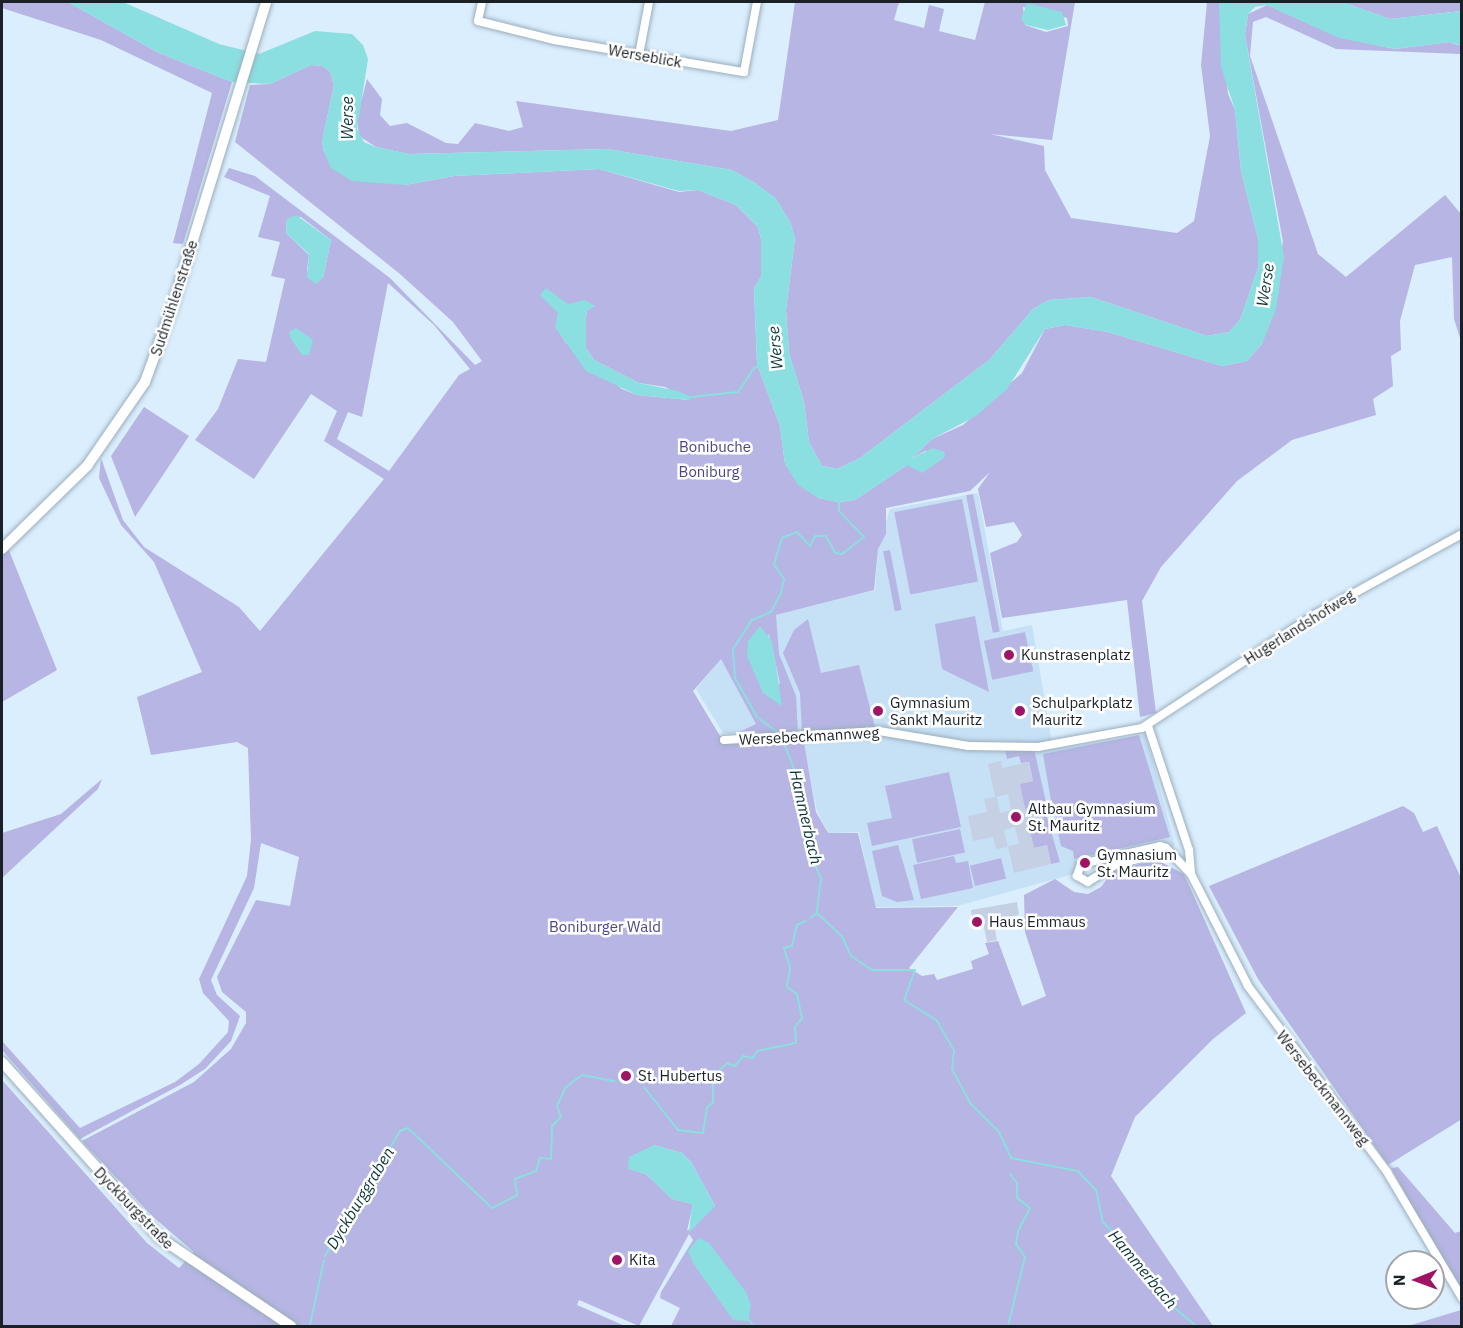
<!DOCTYPE html>
<html>
<head>
<meta charset="utf-8">
<style>
	body { margin:0 }
	#map { position:relative; width:1463px; height:1328px; overflow:hidden; background:#daeefe; font-family:"IBM Plex Sans",sans-serif }
	div>[style] { position:absolute }
	[style*='--x'] { left:calc(var(--x)*1px); top:calc(var(--y)*1px); width:calc(var(--w)*1px); rotate:calc(var(--a)*1deg) }
	.built>* { inset:0; background:#c6e0f5 }
	.green>* { inset:0; background:#b6b5e3; transform-origin:0 0 }
	.water>* { inset:0; background:#8bdfe1 }
	.stream>* { height:2px; margin:-1px; padding:0 1px; transform-origin:1px; border-radius:1px; background:#8bdfe1 }
	.building>* { inset:0; background:#c6d0e4 }
	.roads { filter:drop-shadow(0 0 2px #9baebd) drop-shadow(0 0 2px #9baebd) }
	.street>* { height:8px; margin:-4px; padding:0 4px; transform-origin:4px; border-radius:4px; background:#fff }
	.secondary>* { height:10px; margin:-5px; padding:0 5px; transform-origin:5px; border-radius:5px; background:#fff }
	.dots>* { width:16px; height:16px; translate:-50% -50%; box-sizing:border-box; border:3px solid #fff; border-radius:50% }
	span { translate:-50% -50%; white-space:nowrap; text-align:center; line-height:1.15; -webkit-text-stroke:5px #fff; paint-order:stroke }
	.street-label { font-size:15px; color:#192026 }
	.park-label { font-size:15px; color:#4d468b }
	.poi-label { font-size:15px; color:#192026 }
	.left { translate:0 -50%; text-align:left }
	.water-label { font-size:16px; color:#0d3637; font-style:italic }
	.frame { position:absolute; inset:0; border:3px solid #192026; pointer-events:none }
	.north { position:absolute; left:1385px; top:1250px; width:60px; height:60px; box-sizing:border-box; background:#fff; border:2px solid #a3a6a8; border-radius:50%; rotate:269deg; font-size:16px; font-weight:700; line-height:24px; text-align:center; color:#192026 }
	.north::after { content:''; display:block; margin:auto; width:21px; height:27px; background:#9d1564; clip-path:polygon(50% 0,100% 100%,50% 72%,0 100%) }
</style>
</head>
<body>
<div id="map">
	<div class="built">
		<i style="clip-path:polygon(978px 493px,1003px 631px,1032px 625px,1053px 749px,1146px 735px,1175px 846px,957px 906px,875px 907px,859px 832px,828px 833px,817px 811px,802px 738px,723px 733px,696px 689px,721px 658px,776px 615px,875px 590px,878px 550px,890px 509px)"></i>
	</div>
	<div class="green">
		<i style="clip-path:polygon(2px 2px,68px 2px,159px 53px,232px 82px,183px 244px,173px 243px,212px 93px,101px 40px,2px 8px)"></i>
		<i style="clip-path:polygon(evenodd,795px 2px,899px 2px,894px 20px,924px 28px,929px 5px,944px 9px,939px 31px,975px 40px,985px 2px,1075px 2px,1052px 140px,990px 134px,1044px 146px,1045px 170px,1071px 218px,1177px 233px,1194px 221px,1210px 136px,1201px 65px,1207px 2px,1219px 2px,1228px 94px,1235px 110px,1241px 171px,1258px 239px,1258px 268px,1240px 320px,1229px 332px,1207px 336px,1091px 297px,1049px 300px,1033px 309px,989px 360px,860px 458px,837px 469px,822px 466px,809px 442px,804px 402px,789px 353px,786px 310px,795px 238px,790px 222px,776px 199px,755px 183px,732px 170px,607px 149px,409px 154px,376px 147px,359px 136px,357px 118px,367px 79px,382px 99px,380px 115px,390px 126px,407px 123px,446px 143px,458px 144px,475px 123px,509px 131px,523px 127px,516px 101px,731px 131px,778px 120px,795px 2px,1023px 7px,1067px 18px,1068px 26px,1046px 32px,1025px 25px,1023px 7px)"></i>
		<i style="clip-path:polygon(1342px 2px,1461px 2px,1461px 11px,1390px 19px)"></i>
		<i style="clip-path:polygon(evenodd,1267px 5px,1338px 37px,1395px 49px,1449px 42px,1461px 46px,1461px 54px,1336px 49px,1266px 17px,1253px 22px,1250px 56px,1318px 254px,1346px 277px,1445px 195px,1461px 214px,1461px 341px,1454px 319px,1452px 257px,1415px 265px,1400px 321px,1401px 350px,1391px 356px,1393px 386px,1373px 399px,1376px 415px,1292px 440px,1237px 481px,1161px 567px,1142px 601px,1156px 713px,1140px 717px,1127px 600px,1002px 618px,990px 553px,1017px 542px,1022px 535px,1014px 522px,986px 527px,978px 489px,990px 472px,970px 491px,886px 508px,886px 534px,878px 549px,874px 590px,776px 615px,779px 654px,796px 696px,798px 734px,739px 732px,756px 724px,721px 659px,693px 691px,720px 736px,800px 739px,804px 743px,816px 812px,828px 833px,858px 833px,876px 908px,958px 907px,909px 968px,922px 976px,934px 974px,937px 980px,973px 969px,971px 961px,989px 954px,985px 943px,998px 941px,1022px 1006px,1046px 996px,1025px 932px,1024px 895px,1055px 879px,1074px 892px,1088px 894px,1101px 887px,1113px 871px,1157px 860px,1184px 874px,1246px 1013px,1213px 1039px,1135px 1117px,1111px 1176px,1213px 1326px,671px 1326px,680px 1308px,660px 1298px,661px 1292px,693px 1240px,689px 1234px,639px 1326px,579px 1300px,577px 1305px,625px 1326px,2px 1326px,2px 1080px,147px 1243px,179px 1268px,194px 1252px,152px 1216px,82px 1141px,194px 1082px,231px 1049px,246px 1023px,246px 1012px,222px 992px,217px 977px,256px 900px,290px 906px,299px 857px,261px 843px,254px 888px,211px 980px,217px 995px,240px 1016px,231px 1041px,205px 1069px,180px 1085px,80px 1139px,2px 1050px,2px 1041px,80px 1128px,175px 1082px,199px 1064px,228px 1032px,229px 1021px,203px 993px,199px 979px,247px 876px,251px 840px,248px 748px,237px 742px,151px 755px,137px 697px,202px 672px,154px 562px,121px 525px,99px 478px,101px 458px,123px 520px,144px 547px,239px 607px,260px 631px,384px 479px,324px 441px,337px 411px,311px 394px,254px 479px,195px 440px,218px 409px,238px 359px,266px 362px,285px 279px,271px 276px,280px 242px,258px 237px,270px 196px,224px 177px,229px 168px,255px 176px,390px 278px,475px 365px,482px 361px,453px 322px,400px 274px,235px 142px,250px 85px,270px 84px,311px 65px,323px 66px,330px 72px,334px 85px,322px 142px,324px 152px,405px 185px,454px 176px,599px 169px,679px 192px,698px 190px,736px 205px,758px 227px,761px 239px,761px 277px,754px 288px,757px 364px,780px 426px,785px 464px,818px 498px,839px 502px,855px 500px,907px 465px,942px 452px,925px 451px,912px 458px,932px 439px,963px 425px,1022px 373px,1045px 329px,1065px 325px,1108px 332px,1222px 366px,1247px 361px,1262px 344px,1283px 242px,1245px 35px,1248px 14px,1267px 5px,301px 217px,331px 240px,323px 278px,307px 271px,309px 255px,286px 233px,287px 219px,301px 217px,1267px 5px,388px 283px,434px 325px,470px 369px,459px 375px,389px 471px,337px 439px,348px 412px,362px 417px,388px 283px,1267px 5px,595px 306px,587px 310px,586px 318px,586px 348px,594px 360px,639px 383px,665px 387px,689px 400px,637px 395px,622px 389px,566px 343px,556px 327px,559px 313px,595px 306px,1267px 5px,769px 633px,780px 683px,768px 696px,758px 676px,769px 633px,1267px 5px,654px 1145px,682px 1153px,691px 1162px,715px 1206px,687px 1231px,693px 1204px,672px 1199px,646px 1174px,629px 1169px,654px 1145px)"></i>
		<i style="clip-path:polygon(144px 407px,189px 436px,135px 517px,111px 456px)"></i>
		<i style="left:973px;top:494px;width:140px;height:7px;rotate:79deg"></i>
		<i style="left:962px;top:499px;width:84px;height:69px;rotate:79deg"></i>
		<i style="clip-path:polygon(8px 548px,57px 670px,2px 702px,2px 556px)"></i>
		<i style="left:890px;top:550px;width:61px;height:7px;rotate:79deg"></i>
		<i style="clip-path:polygon(975px 616px,989px 692px,942px 669px,935px 624px)"></i>
		<i style="clip-path:polygon(808px 619px,821px 673px,859px 665px,876px 731px,802px 733px,800px 693px,783px 653px,794px 630px)"></i>
		<i style="left:1025px;top:632px;width:40px;height:42px;rotate:78deg"></i>
		<i style="clip-path:polygon(1139px 735px,1170px 837px,1074px 859px,1073px 851px,1061px 846px,1055px 820px,1062px 810px,1051px 801px,1043px 754px)"></i>
		<i style="clip-path:polygon(1034px 749px,1046px 802px,1045px 809px,1025px 809px,1019px 784px,1033px 781px,1029px 762px,1021px 763px,1019px 756px,1007px 759px,1005px 750px)"></i>
		<i style="clip-path:polygon(949px 772px,961px 827px,872px 846px,867px 823px,892px 818px,885px 786px)"></i>
		<i style="clip-path:polygon(102px 779px,98px 789px,2px 878px,2px 833px,61px 814px)"></i>
		<i style="clip-path:polygon(1403px 806px,1414px 813px,1423px 832px,1437px 826px,1461px 878px,1462px 1119px,1388px 1165px,1258px 979px,1209px 886px)"></i>
		<i style="clip-path:polygon(1046px 814px,1060px 862px,1051px 864px,1047px 845px,1034px 848px,1028px 824px)"></i>
		<i style="left:960px;top:829px;width:24px;height:49px;rotate:78deg"></i>
		<i style="clip-path:polygon(898px 845px,914px 900px,897px 902px,882px 896px,872px 851px)"></i>
		<i style="clip-path:polygon(954px 856px,956px 863px,968px 861px,973px 888px,921px 899px,913px 865px)"></i>
		<i style="left:1001px;top:858px;width:21px;height:32px;rotate:76deg"></i>
		<i style="clip-path:polygon(1398px 1167px,1455px 1233px,1461px 1231px,1461px 1295px,1391px 1168px)"></i>
		<i style="clip-path:polygon(1461px 1310px,1461px 1326px,1408px 1326px)"></i>
	</div>
	<div class="water">
		<i style="clip-path:polygon(68px 2px,123px 2px,219px 44px,259px 54px,315px 31px,352px 34px,363px 45px,368px 59px,357px 129px,364px 142px,376px 147px,409px 154px,607px 149px,732px 170px,755px 183px,776px 199px,790px 222px,795px 238px,786px 310px,789px 353px,804px 402px,809px 442px,822px 466px,837px 469px,860px 458px,989px 360px,1033px 309px,1049px 300px,1091px 297px,1207px 336px,1229px 332px,1240px 320px,1258px 268px,1258px 239px,1241px 171px,1235px 110px,1221px 67px,1219px 2px,1342px 2px,1390px 19px,1461px 11px,1462px 46px,1449px 42px,1395px 49px,1339px 38px,1267px 5px,1255px 7px,1248px 14px,1245px 35px,1284px 257px,1276px 309px,1262px 344px,1247px 361px,1222px 366px,1108px 332px,1065px 325px,1045px 329px,1007px 389px,976px 416px,932px 439px,912px 458px,933px 448px,945px 452px,944px 458px,922px 473px,907px 465px,855px 500px,838px 502px,818px 498px,798px 485px,785px 464px,780px 426px,757px 364px,754px 288px,761px 277px,761px 239px,758px 227px,736px 205px,698px 190px,679px 191px,599px 169px,454px 176px,405px 185px,352px 181px,331px 168px,324px 152px,322px 142px,334px 85px,330px 72px,323px 66px,311px 65px,270px 84px,232px 82px,159px 53px)"></i>
		<i style="clip-path:polygon(1027px 3px,1062px 12px,1066px 25px,1048px 30px,1026px 25px,1021px 19px)"></i>
		<i style="clip-path:polygon(296px 215px,331px 240px,323px 278px,316px 284px,307px 278px,309px 254px,286px 233px,287px 219px)"></i>
		<i style="clip-path:polygon(546px 288px,568px 304px,585px 300px,595px 306px,587px 310px,586px 318px,586px 348px,594px 360px,639px 383px,678px 391px,691px 397px,689px 400px,637px 395px,586px 371px,555px 327px,558px 313px,540px 295px)"></i>
		<i style="clip-path:polygon(296px 328px,313px 340px,309px 355px,302px 355px,291px 339px,289px 332px)"></i>
		<i style="clip-path:polygon(760px 626px,772px 641px,782px 706px,763px 693px,747px 656px,748px 641px)"></i>
		<i style="clip-path:polygon(654px 1145px,682px 1153px,691px 1162px,715px 1206px,689px 1233px,692px 1204px,672px 1199px,646px 1174px,628px 1169px,629px 1157px)"></i>
		<i style="clip-path:polygon(699px 1238px,709px 1243px,746px 1292px,751px 1306px,748px 1321px,733px 1320px,693px 1263px,688px 1251px)"></i>
	</div>
	<div class="stream">
		<i style="--x:691;--y:397;--w:47;--a:-6.1"></i>
		<i style="--x:738;--y:392;--w:29;--a:-56"></i>
		<i style="--x:754;--y:368;--w:9;--a:-21"></i>
		<i style="--x:777;--y:732;--w:25;--a:-143"></i>
		<i style="--x:757;--y:717;--w:45;--a:-119.4"></i>
		<i style="--x:735;--y:678;--w:29;--a:-94"></i>
		<i style="--x:733;--y:649;--w:35;--a:-57"></i>
		<i style="--x:752;--y:620;--w:21;--a:-23"></i>
		<i style="--x:771;--y:612;--w:21;--a:-62"></i>
		<i style="--x:781;--y:593;--w:14;--a:-78"></i>
		<i style="--x:784;--y:579;--w:18;--a:-124"></i>
		<i style="--x:774;--y:564;--w:27;--a:-73"></i>
		<i style="--x:782;--y:538;--w:16;--a:-22"></i>
		<i style="--x:797;--y:532;--w:19;--a:47"></i>
		<i style="--x:810;--y:546;--w:11;--a:-63"></i>
		<i style="--x:815;--y:536;--w:11;--a:0"></i>
		<i style="--x:826;--y:536;--w:19;--a:62"></i>
		<i style="--x:835;--y:553;--w:7;--a:8"></i>
		<i style="--x:842;--y:554;--w:28;--a:-38"></i>
		<i style="--x:864;--y:537;--w:36;--a:-134"></i>
		<i style="--x:839;--y:511;--w:12;--a:-90"></i>
		<i style="--x:784;--y:743;--w:47;--a:68.9"></i>
		<i style="--x:801;--y:787;--w:77;--a:80.3"></i>
		<i style="--x:814;--y:863;--w:17;--a:65"></i>
		<i style="--x:821;--y:878;--w:35;--a:97"></i>
		<i style="--x:817;--y:913;--w:34;--a:43"></i>
		<i style="--x:842;--y:936;--w:22;--a:66"></i>
		<i style="--x:851;--y:956;--w:25;--a:34"></i>
		<i style="--x:872;--y:970;--w:43;--a:0"></i>
		<i style="--x:915;--y:970;--w:32;--a:110"></i>
		<i style="--x:904;--y:1000;--w:39;--a:32"></i>
		<i style="--x:937;--y:1021;--w:34;--a:60"></i>
		<i style="--x:954;--y:1051;--w:18;--a:96"></i>
		<i style="--x:952;--y:1069;--w:40;--a:62"></i>
		<i style="--x:971;--y:1104;--w:40;--a:45"></i>
		<i style="--x:999;--y:1132;--w:29;--a:65"></i>
		<i style="--x:1011;--y:1158;--w:68;--a:11"></i>
		<i style="--x:1078;--y:1171;--w:26;--a:47"></i>
		<i style="--x:1096;--y:1190;--w:33;--a:78"></i>
		<i style="--x:1103;--y:1222;--w:40;--a:46"></i>
		<i style="--x:1131;--y:1251;--w:57;--a:55.8"></i>
		<i style="--x:1163;--y:1298;--w:43;--a:40.3"></i>
		<i style="--x:810;--y:918;--w:9;--a:-36"></i>
		<i style="--x:644;--y:1087;--w:55;--a:51.7"></i>
		<i style="--x:678;--y:1130;--w:25;--a:7"></i>
		<i style="--x:703;--y:1133;--w:26;--a:-81"></i>
		<i style="--x:707;--y:1107;--w:7;--a:-34"></i>
		<i style="--x:713;--y:1103;--w:26;--a:-90"></i>
		<i style="--x:713;--y:1077;--w:20;--a:-45"></i>
		<i style="--x:727;--y:1063;--w:9;--a:21"></i>
		<i style="--x:735;--y:1066;--w:13;--a:-51"></i>
		<i style="--x:743;--y:1056;--w:10;--a:11"></i>
		<i style="--x:753;--y:1058;--w:8;--a:-60"></i>
		<i style="--x:757;--y:1051;--w:40;--a:-12"></i>
		<i style="--x:796;--y:1043;--w:16;--a:-94"></i>
		<i style="--x:795;--y:1027;--w:11;--a:-52"></i>
		<i style="--x:802;--y:1018;--w:25;--a:-102"></i>
		<i style="--x:797;--y:994;--w:12;--a:-145"></i>
		<i style="--x:787;--y:987;--w:20;--a:-81"></i>
		<i style="--x:790;--y:967;--w:20;--a:-108"></i>
		<i style="--x:784;--y:948;--w:8;--a:-14"></i>
		<i style="--x:792;--y:946;--w:22;--a:-77"></i>
		<i style="--x:797;--y:925;--w:10;--a:-24"></i>
		<i style="--x:325;--y:1256;--w:146;--a:-59"></i>
		<i style="--x:400;--y:1131;--w:9;--a:-21"></i>
		<i style="--x:408;--y:1128;--w:116;--a:43.6"></i>
		<i style="--x:492;--y:1208;--w:28;--a:-27"></i>
		<i style="--x:517;--y:1195;--w:16;--a:-97"></i>
		<i style="--x:515;--y:1179;--w:22;--a:-21"></i>
		<i style="--x:536;--y:1171;--w:14;--a:-73"></i>
		<i style="--x:540;--y:1158;--w:11;--a:5"></i>
		<i style="--x:551;--y:1159;--w:33;--a:-88"></i>
		<i style="--x:552;--y:1126;--w:13;--a:-45"></i>
		<i style="--x:561;--y:1117;--w:12;--a:-110"></i>
		<i style="--x:557;--y:1106;--w:21;--a:-65"></i>
		<i style="--x:566;--y:1087;--w:20;--a:-37"></i>
		<i style="--x:582;--y:1075;--w:33;--a:11"></i>
		<i style="--x:749;--y:1320;--w:7;--a:56"></i>
		<i style="--x:310;--y:1325;--w:66;--a:-77.8"></i>
		<i style="--x:1008;--y:1326;--w:71;--a:-76.2"></i>
		<i style="--x:1025;--y:1257;--w:16;--a:-125"></i>
		<i style="--x:1016;--y:1244;--w:13;--a:-81"></i>
		<i style="--x:1018;--y:1231;--w:26;--a:-62"></i>
		<i style="--x:1030;--y:1208;--w:16;--a:-142"></i>
		<i style="--x:1017;--y:1198;--w:15;--a:-90"></i>
		<i style="--x:1017;--y:1183;--w:11;--a:-128"></i>
	</div>
	<div class="building">
		<i style="clip-path:polygon(evenodd,1001px 761px,1002px 768px,1028px 762px,1033px 781px,1020px 784px,1025px 809px,1040px 801px,1045px 824px,1028px 823px,1034px 848px,1047px 845px,1051px 864px,1014px 873px,1008px 846px,1019px 844px,1015px 827px,1004px 830px,1008px 847px,996px 849px,993px 837px,973px 841px,968px 816px,987px 812px,984px 799px,995px 797px,988px 764px,1001px 761px,1008px 794px,1011px 810px,1000px 813px,997px 797px,1008px 794px)"></i>
		<i style="clip-path:polygon(1017px 902px,1019px 915px,993px 920px,997px 940px,987px 942px,983px 922px,973px 924px,971px 910px)"></i>
	</div>
	<div class="roads">
		<div class="street">
			<i style="--x:482;--y:2;--w:19;--a:102"></i>
			<i style="--x:478;--y:21;--w:78;--a:14"></i>
			<i style="--x:554;--y:40;--w:193;--a:9.6"></i>
			<i style="--x:744;--y:72;--w:71;--a:-79.5"></i>
			<i style="--x:639;--y:55;--w:54;--a:-79.3"></i>
			<i style="--x:1148;--y:726;--w:131;--a:71.7"></i>
			<i style="--x:1189;--y:850;--w:24;--a:85"></i>
			<i style="--x:1191;--y:874;--w:126;--a:63"></i>
			<i style="--x:1248;--y:986;--w:232;--a:53.2"></i>
			<i style="--x:1387;--y:1172;--w:147;--a:59.2"></i>
			<i style="--x:724;--y:740;--w:155;--a:-3.3"></i>
			<i style="--x:879;--y:731;--w:91;--a:9.5"></i>
			<i style="--x:969;--y:746;--w:69;--a:0.8"></i>
			<i style="--x:1038;--y:747;--w:106;--a:-10.4"></i>
			<i style="--x:1142;--y:728;--w:208;--a:-33.2"></i>
			<i style="--x:1316;--y:614;--w:166;--a:-28.7"></i>
			<i style="--x:1168;--y:851;--w:55;--a:165.2"></i>
			<i style="--x:1115;--y:865;--w:32;--a:148"></i>
			<i style="--x:1088;--y:882;--w:13;--a:-151"></i>
			<i style="--x:1077;--y:876;--w:13;--a:-72"></i>
			<i style="--x:1081;--y:864;--w:81;--a:-12.8"></i>
			<i style="--x:1160;--y:846;--w:6;--a:18"></i>
			<i style="--x:1166;--y:848;--w:36;--a:46"></i>
		</div>
		<div class="secondary">
			<i style="--x:2;--y:549;--w:119;--a:-44.3"></i>
			<i style="--x:87;--y:466;--w:102;--a:-55.4"></i>
			<i style="--x:145;--y:382;--w:82;--a:-70"></i>
			<i style="--x:173;--y:305;--w:317;--a:-72.9"></i>
			<i style="--x:2;--y:1062;--w:237;--a:48.1"></i>
			<i style="--x:160;--y:1238;--w:158;--a:33.9"></i>
		</div>
	</div>
	<div class="dots">
		<i style="left:1009px;top:655px;background:#9d1564"></i>
		<i style="left:878px;top:711px;background:#9d1564"></i>
		<i style="left:1020px;top:711px;background:#9d1564"></i>
		<i style="left:1016px;top:817px;background:#9d1564"></i>
		<i style="left:1085px;top:863px;background:#9d1564"></i>
		<i style="left:977px;top:922px;background:#9d1564"></i>
		<i style="left:626px;top:1076px;background:#9d1564"></i>
		<i style="left:617px;top:1260px;background:#9d1564"></i>
	</div>
	<div class="street-label">
		<span style="left:645px;top:56px;rotate:10deg">Werseblick</span>
		<span style="left:174px;top:298px;rotate:-72deg">Sudmühlenstraße</span>
		<span style="left:1299px;top:627px;rotate:-32deg">Hugerlandshofweg</span>
		<span style="left:809px;top:736px;rotate:-3deg">Wersebeckmannweg</span>
		<span style="left:1323px;top:1088px;rotate:52deg">Wersebeckmannweg</span>
		<span style="left:134px;top:1208px;rotate:46deg">Dyckburgstraße</span>
	</div>
	<div class="park-label">
		<span style="left:715px;top:447px">Bonibuche</span>
		<span style="left:709px;top:472px">Boniburg</span>
		<span style="left:605px;top:927px">Boniburger Wald</span>
	</div>
	<div class="poi-label">
		<span class="left" style="left:1021px;top:655px">Kunstrasenplatz</span>
		<span class="left" style="left:890px;top:711px">Gymnasium<br>Sankt Mauritz</span>
		<span class="left" style="left:1032px;top:711px">Schulparkplatz<br>Mauritz</span>
		<span class="left" style="left:1028px;top:817px">Altbau Gymnasium<br>St. Mauritz</span>
		<span class="left" style="left:1097px;top:863px">Gymnasium<br>St. Mauritz</span>
		<span class="left" style="left:989px;top:922px">Haus Emmaus</span>
		<span class="left" style="left:638px;top:1076px">St. Hubertus</span>
		<span class="left" style="left:629px;top:1260px">Kita</span>
	</div>
	<div class="water-label">
		<span style="left:347px;top:118px;rotate:-90deg">Werse</span>
		<span style="left:1265px;top:285px;rotate:-81deg">Werse</span>
		<span style="left:775px;top:348px;rotate:-95deg">Werse</span>
		<span style="left:806px;top:817px;rotate:77deg">Hammerbach</span>
		<span style="left:360px;top:1198px;rotate:-59deg">Dyckburggraben</span>
		<span style="left:1143px;top:1269px;rotate:50deg">Hammerbach</span>
	</div>
	<div class="frame"></div>
	<div class="north">N</div>
</div>
</body>
</html>
